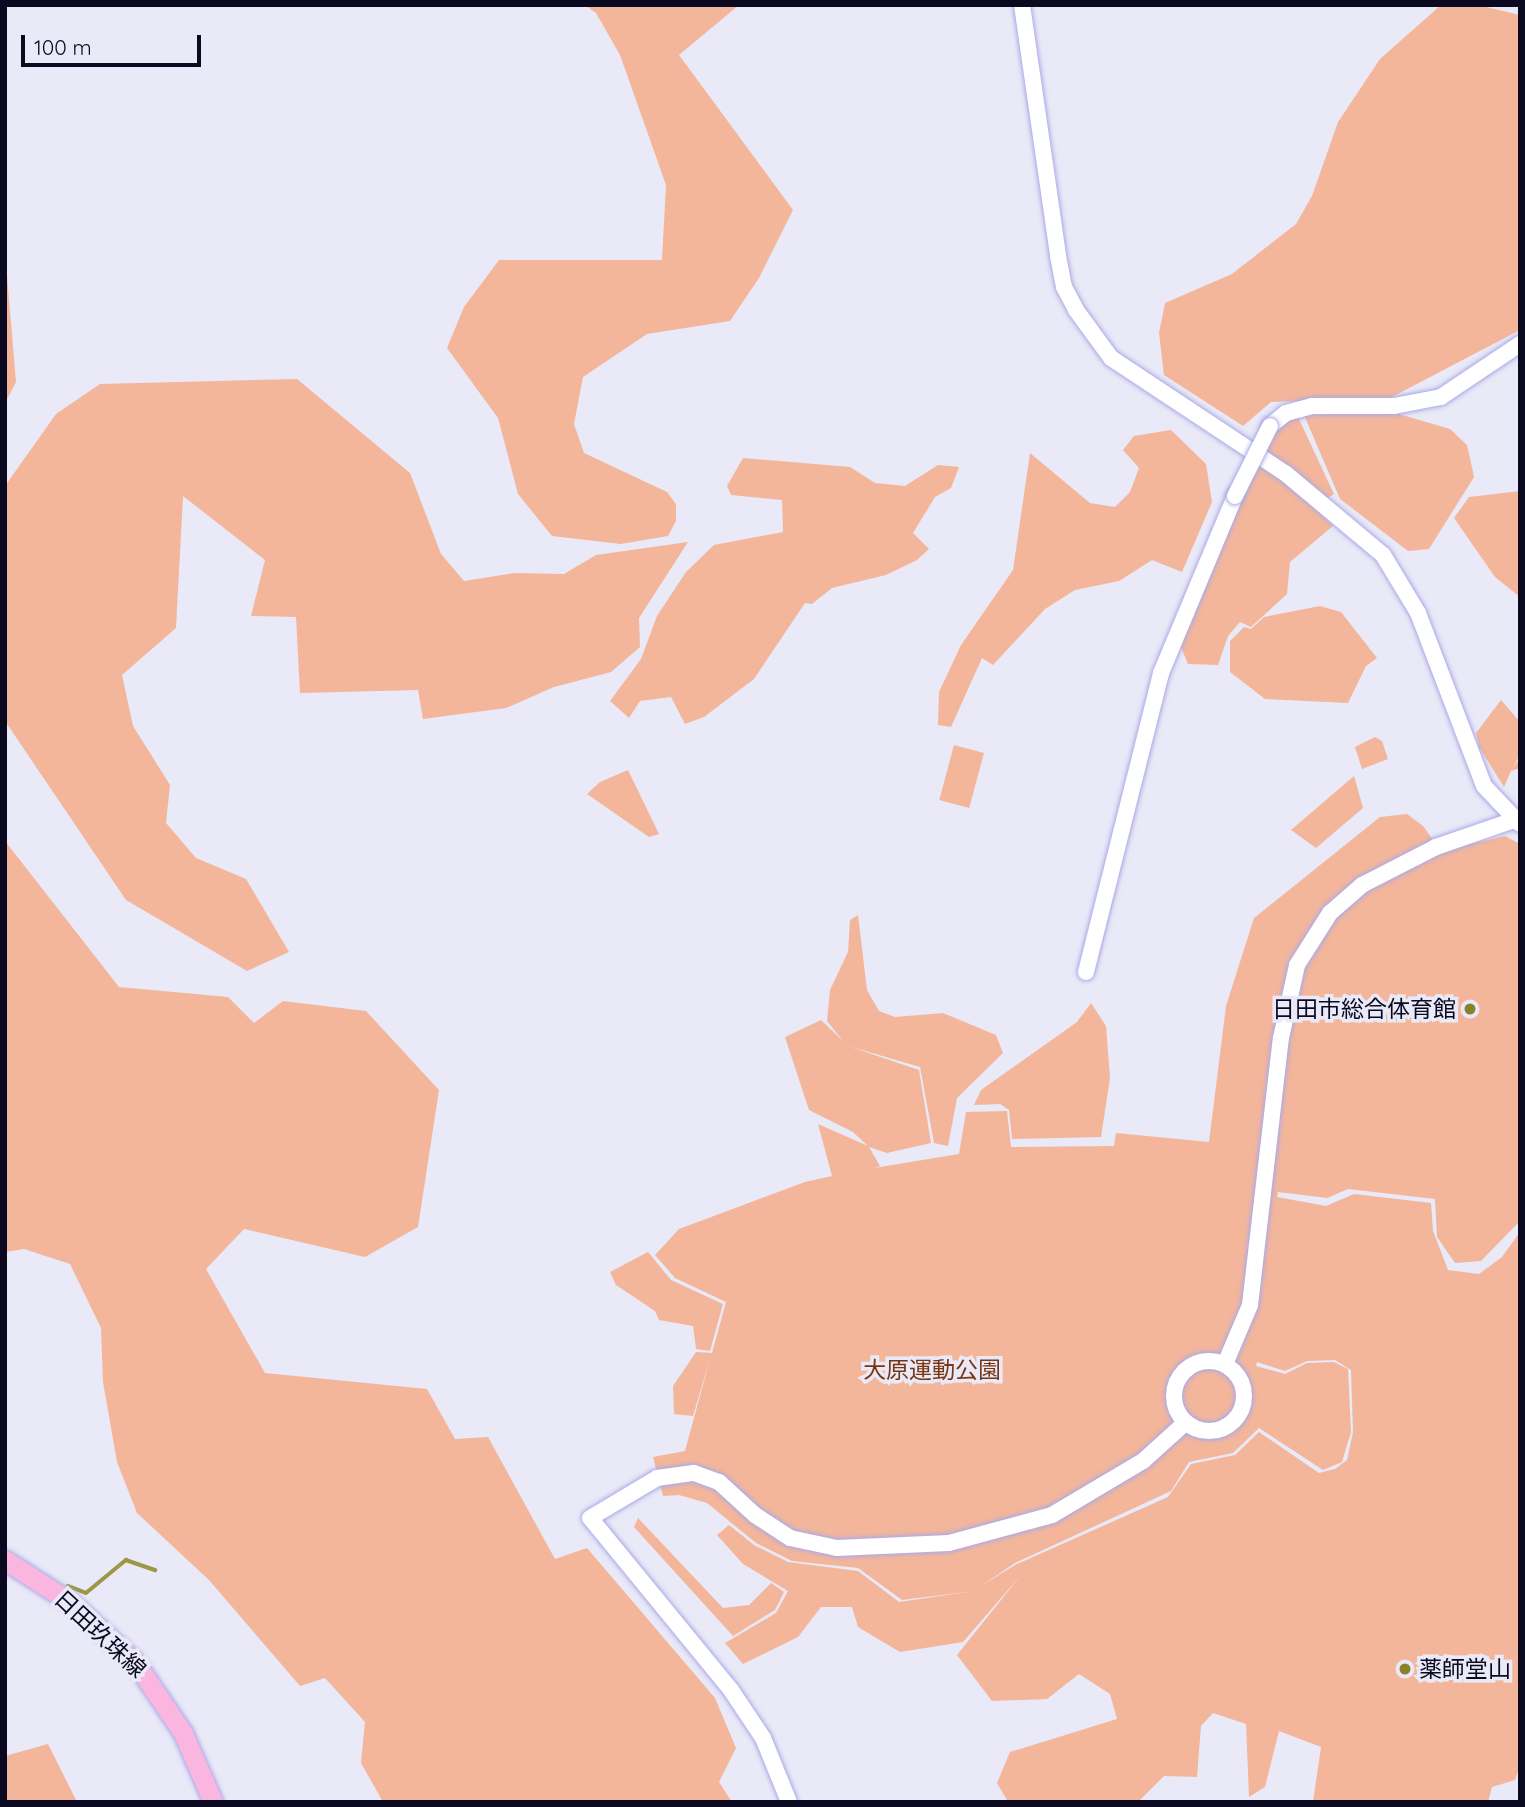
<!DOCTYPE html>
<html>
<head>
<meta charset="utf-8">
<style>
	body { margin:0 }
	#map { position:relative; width:1525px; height:1807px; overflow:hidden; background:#e9e9f7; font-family:Quicksand,"Noto Sans JP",sans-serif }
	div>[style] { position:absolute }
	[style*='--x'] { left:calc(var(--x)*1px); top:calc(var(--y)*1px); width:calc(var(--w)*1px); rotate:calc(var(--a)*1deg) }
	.green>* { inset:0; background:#f3b69b; transform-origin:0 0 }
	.stream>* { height:3.5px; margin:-1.75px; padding:0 1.75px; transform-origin:1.75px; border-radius:1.75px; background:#9d9748 }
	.roads { filter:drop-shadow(0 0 2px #aaa9e8) drop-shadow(0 0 2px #aaa9e8) }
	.tertiary>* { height:16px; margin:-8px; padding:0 8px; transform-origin:8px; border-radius:8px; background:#fff }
	.tertiary>.ring { margin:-8px; padding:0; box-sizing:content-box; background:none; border:16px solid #fff; border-radius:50% }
	.primary>* { height:19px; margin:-9.5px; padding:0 9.5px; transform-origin:9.5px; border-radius:9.5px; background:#fab6df }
	.bridges { filter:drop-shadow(0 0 2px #aaa9e8) drop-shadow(0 0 2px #aaa9e8) }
	.tertiary-bridge>* { height:16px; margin:-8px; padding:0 8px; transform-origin:8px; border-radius:8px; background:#fff }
	.dots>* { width:19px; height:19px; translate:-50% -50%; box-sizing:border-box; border:4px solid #e9e9f7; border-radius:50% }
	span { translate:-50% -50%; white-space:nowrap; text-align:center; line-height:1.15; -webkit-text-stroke:7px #e9e9f7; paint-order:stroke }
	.poi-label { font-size:23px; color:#0b091f }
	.right { translate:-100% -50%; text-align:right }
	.left { translate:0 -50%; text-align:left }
	.park-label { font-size:23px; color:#793511 }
	.street-label { font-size:23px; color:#0b091f }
	.frame { position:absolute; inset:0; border:7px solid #0b091f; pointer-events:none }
	.scale { position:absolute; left:21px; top:35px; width:180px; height:32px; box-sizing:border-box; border:4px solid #0b091f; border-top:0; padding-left:9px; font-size:21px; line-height:24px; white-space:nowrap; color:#0b091f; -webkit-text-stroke:5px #e9e9f7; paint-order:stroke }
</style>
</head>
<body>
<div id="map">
	<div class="green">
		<i style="clip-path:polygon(585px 5px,739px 5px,679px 55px,793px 210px,759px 278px,730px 321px,647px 334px,583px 377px,574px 424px,584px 453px,667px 492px,676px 504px,676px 521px,668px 536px,621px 544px,552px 536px,518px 494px,498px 418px,447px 348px,464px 307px,499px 260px,662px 260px,666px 185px,620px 55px,596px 13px)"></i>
		<i style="clip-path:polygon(1441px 5px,1478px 5px,1520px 15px,1520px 330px,1390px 398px,1271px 402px,1243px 426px,1164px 375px,1159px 333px,1165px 303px,1232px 274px,1296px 224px,1312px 196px,1338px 122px,1380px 59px)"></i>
		<i style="clip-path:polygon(5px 252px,16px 382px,5px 403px)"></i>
		<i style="clip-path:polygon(297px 379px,410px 473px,441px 554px,464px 581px,515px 573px,564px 574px,596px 555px,688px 542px,639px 618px,640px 647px,611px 672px,554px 687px,506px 708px,423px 719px,418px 690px,300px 693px,296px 617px,251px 616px,265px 560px,183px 496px,176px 628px,122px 675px,133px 726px,170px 785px,166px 823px,196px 858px,246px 879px,289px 952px,247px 971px,126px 900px,5px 721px,5px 486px,56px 414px,100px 384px)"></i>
		<i style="clip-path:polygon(1392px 412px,1450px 429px,1467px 445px,1474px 477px,1429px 549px,1408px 551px,1340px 499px,1304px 415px)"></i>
		<i style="clip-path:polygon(1298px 417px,1334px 494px,1326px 499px,1264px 451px,1276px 428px)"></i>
		<i style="clip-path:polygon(1171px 430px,1206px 464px,1212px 502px,1182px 572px,1152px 560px,1119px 581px,1075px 590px,1045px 609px,993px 665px,982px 658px,951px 727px,938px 725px,939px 692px,961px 645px,1013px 570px,1030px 453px,1090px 503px,1115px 507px,1130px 492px,1139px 468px,1123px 450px,1134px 436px)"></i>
		<i style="clip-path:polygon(743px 458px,850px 467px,875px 483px,905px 486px,938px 465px,959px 467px,951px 488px,935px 497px,913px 533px,929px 549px,917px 560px,886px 575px,832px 588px,812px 604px,805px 603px,754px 679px,704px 717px,685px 724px,671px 697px,640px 701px,629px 718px,610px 701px,641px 659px,657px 616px,686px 572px,714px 545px,783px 532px,782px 500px,731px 495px,727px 486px)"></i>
		<i style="clip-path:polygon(1257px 463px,1285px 480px,1333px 526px,1290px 562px,1287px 594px,1251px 627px,1240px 622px,1228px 636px,1218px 665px,1188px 664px,1178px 640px)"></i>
		<i style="clip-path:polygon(1520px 491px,1520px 597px,1495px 577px,1454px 518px,1469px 497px)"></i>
		<i style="clip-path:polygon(1320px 606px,1341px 612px,1377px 658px,1366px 666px,1348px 703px,1265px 699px,1230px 672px,1230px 641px,1244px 627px,1251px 629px,1264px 617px)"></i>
		<i style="clip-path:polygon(1501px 700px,1520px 722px,1520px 754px,1513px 768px,1520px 758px,1520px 768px,1511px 771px,1504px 787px,1479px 747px,1476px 733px)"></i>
		<i style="clip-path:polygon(1375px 737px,1382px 741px,1388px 759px,1362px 769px,1355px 747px)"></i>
		<i style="left:954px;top:745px;width:31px;height:57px;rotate:15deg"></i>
		<i style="clip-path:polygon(628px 770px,659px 834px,649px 837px,587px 794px,600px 782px)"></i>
		<i style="clip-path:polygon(1354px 776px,1363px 808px,1316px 848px,1291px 830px)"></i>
		<i style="clip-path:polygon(evenodd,1407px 814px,1423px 826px,1441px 851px,1505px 836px,1520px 844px,1520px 1221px,1481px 1261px,1455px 1263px,1437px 1237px,1435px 1199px,1348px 1189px,1327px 1198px,1278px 1192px,1277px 1197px,1326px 1206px,1354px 1194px,1431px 1203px,1433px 1231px,1448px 1270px,1479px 1274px,1502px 1257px,1520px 1232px,1520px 1765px,1515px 1780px,1492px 1787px,1488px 1802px,1313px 1802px,1321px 1747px,1279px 1731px,1265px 1787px,1249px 1797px,1246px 1724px,1213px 1713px,1201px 1726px,1197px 1777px,1164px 1776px,1138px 1802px,1008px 1802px,997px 1783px,1010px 1752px,1117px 1719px,1110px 1694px,1079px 1674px,1047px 1699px,992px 1701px,957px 1655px,1021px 1575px,963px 1642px,900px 1652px,858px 1627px,852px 1607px,821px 1607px,798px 1637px,743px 1664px,725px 1643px,776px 1613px,788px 1591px,743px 1564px,717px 1535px,729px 1525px,754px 1545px,788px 1562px,858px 1571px,899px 1602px,974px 1591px,902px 1600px,858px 1568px,792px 1561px,756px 1543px,707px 1503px,679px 1495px,663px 1496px,653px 1457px,685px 1451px,711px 1355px,693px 1416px,674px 1414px,673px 1386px,696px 1352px,712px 1353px,726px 1302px,675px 1278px,655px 1255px,679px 1229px,805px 1182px,832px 1176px,818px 1124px,868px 1146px,853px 1132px,809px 1110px,785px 1037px,821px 1020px,843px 1041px,827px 1021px,830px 990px,848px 952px,850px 920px,858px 915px,867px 990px,879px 1011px,895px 1017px,943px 1013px,996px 1035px,1003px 1053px,957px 1098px,948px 1146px,934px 1143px,920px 1067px,848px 1046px,919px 1070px,931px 1143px,887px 1153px,869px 1147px,880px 1166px,874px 1168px,959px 1154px,966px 1112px,1007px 1111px,1011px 1147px,1114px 1146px,1116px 1133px,1209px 1142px,1226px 1006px,1254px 918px,1380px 817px,1407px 814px,1335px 1360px,1351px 1370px,1353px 1432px,1347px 1460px,1335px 1469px,1319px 1473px,1259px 1432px,1235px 1455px,1191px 1464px,1168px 1497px,1015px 1565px,981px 1586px,1015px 1563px,1171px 1491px,1189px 1462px,1233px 1453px,1259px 1428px,1323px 1470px,1342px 1462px,1351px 1432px,1348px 1369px,1334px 1362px,1307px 1363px,1285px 1374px,1256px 1366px,1257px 1362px,1285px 1371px,1307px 1361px,1335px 1360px)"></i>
		<i style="clip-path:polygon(5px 841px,119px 987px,228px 997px,254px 1023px,283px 1001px,366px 1011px,439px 1090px,418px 1227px,365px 1257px,244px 1229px,206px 1269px,265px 1373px,427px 1389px,455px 1439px,488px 1437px,555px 1559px,587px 1548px,715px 1698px,736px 1748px,719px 1782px,732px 1802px,383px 1802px,361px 1763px,365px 1722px,325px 1678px,300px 1686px,209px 1580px,137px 1513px,117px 1462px,103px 1382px,101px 1328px,70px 1264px,24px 1249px,5px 1252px)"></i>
		<i style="clip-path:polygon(1091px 1003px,1106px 1026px,1110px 1078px,1101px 1137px,1012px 1139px,1009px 1110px,1000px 1104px,974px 1105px,981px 1090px,1077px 1022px)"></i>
		<i style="clip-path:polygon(648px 1252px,671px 1280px,723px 1304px,710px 1351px,696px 1349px,693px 1326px,659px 1320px,655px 1311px,616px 1285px,610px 1272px)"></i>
		<i style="clip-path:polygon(638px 1518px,723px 1608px,749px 1605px,771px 1583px,784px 1592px,775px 1610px,733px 1636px,634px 1527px)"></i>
		<i style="clip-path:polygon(48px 1744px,77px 1802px,5px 1802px,5px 1756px)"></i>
	</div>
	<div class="stream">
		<i style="--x:68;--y:1586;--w:19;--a:21"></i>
		<i style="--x:86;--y:1593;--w:52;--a:-39.5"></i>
		<i style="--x:126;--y:1560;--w:31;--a:19"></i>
	</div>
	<div class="roads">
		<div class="tertiary">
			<i style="--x:1022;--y:5;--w:254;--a:81.8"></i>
			<i style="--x:1058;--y:256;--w:32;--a:79"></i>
			<i style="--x:1064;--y:287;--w:26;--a:62"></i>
			<i style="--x:1076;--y:310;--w:59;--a:53.9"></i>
			<i style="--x:1111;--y:358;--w:209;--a:33.5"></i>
			<i style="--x:1285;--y:473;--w:128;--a:39.9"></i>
			<i style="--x:1383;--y:555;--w:68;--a:58.9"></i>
			<i style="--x:1418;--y:613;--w:185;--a:69.1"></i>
			<i style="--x:1484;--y:786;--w:52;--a:46.5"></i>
			<i style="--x:1270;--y:426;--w:21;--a:-39"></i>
			<i style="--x:1286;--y:413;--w:27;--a:-15"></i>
			<i style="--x:1312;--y:406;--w:82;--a:0"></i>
			<i style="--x:1394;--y:406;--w:48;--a:-10.8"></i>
			<i style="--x:1441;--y:397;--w:95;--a:-33.9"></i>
			<i style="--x:1086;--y:972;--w:308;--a:-75.9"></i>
			<i style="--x:1161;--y:673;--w:192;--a:-67.3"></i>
			<i class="ring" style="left:1174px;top:1361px;width:54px;height:54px"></i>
			<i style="--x:1225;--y:1364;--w:64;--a:-67"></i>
			<i style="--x:1250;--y:1305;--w:269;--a:-83.4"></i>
			<i style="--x:1281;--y:1038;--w:75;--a:-77.6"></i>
			<i style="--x:1297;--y:965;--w:62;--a:-57.6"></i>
			<i style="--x:1330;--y:913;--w:43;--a:-41.2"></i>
			<i style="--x:1362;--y:885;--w:83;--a:-27.2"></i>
			<i style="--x:1436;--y:847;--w:83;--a:-19.1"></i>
			<i style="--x:789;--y:1802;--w:69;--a:-112.1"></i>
			<i style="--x:763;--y:1738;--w:58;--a:-123.7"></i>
			<i style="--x:731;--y:1690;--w:222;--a:-129.3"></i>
			<i style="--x:590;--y:1518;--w:78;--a:-30.8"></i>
			<i style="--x:657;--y:1478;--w:37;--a:-8"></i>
			<i style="--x:694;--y:1473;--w:27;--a:20"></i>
			<i style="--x:719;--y:1482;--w:49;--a:42.5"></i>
			<i style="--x:755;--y:1515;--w:42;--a:33.3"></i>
			<i style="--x:790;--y:1538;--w:48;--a:12"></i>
			<i style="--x:837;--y:1548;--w:112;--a:-2.6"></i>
			<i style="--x:949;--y:1543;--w:107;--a:-15.2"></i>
			<i style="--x:1052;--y:1515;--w:106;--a:-30.7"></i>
			<i style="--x:1143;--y:1461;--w:57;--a:-42.1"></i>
		</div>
		<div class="primary">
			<i style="--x:5;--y:1560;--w:77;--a:32.9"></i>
			<i style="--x:70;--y:1602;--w:88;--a:42.7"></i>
			<i style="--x:135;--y:1662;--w:86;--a:55.9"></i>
			<i style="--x:183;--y:1733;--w:75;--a:66.5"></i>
		</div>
	</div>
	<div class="bridges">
		<div class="tertiary-bridge">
			<i style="--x:1235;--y:496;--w:78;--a:-63.4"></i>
		</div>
	</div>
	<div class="dots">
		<i style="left:1470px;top:1009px;background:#89822a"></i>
		<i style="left:1405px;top:1669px;background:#89822a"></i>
	</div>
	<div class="poi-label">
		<span class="right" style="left:1456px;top:1009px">日田市総合体育館</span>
		<span class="left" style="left:1419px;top:1669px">薬師堂山</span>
	</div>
	<div class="park-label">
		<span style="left:932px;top:1370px">大原運動公園</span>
	</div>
	<div class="street-label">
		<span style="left:100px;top:1634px;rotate:43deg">日田玖珠線</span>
	</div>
	<div class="frame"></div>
	<div class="scale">100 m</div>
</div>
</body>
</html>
